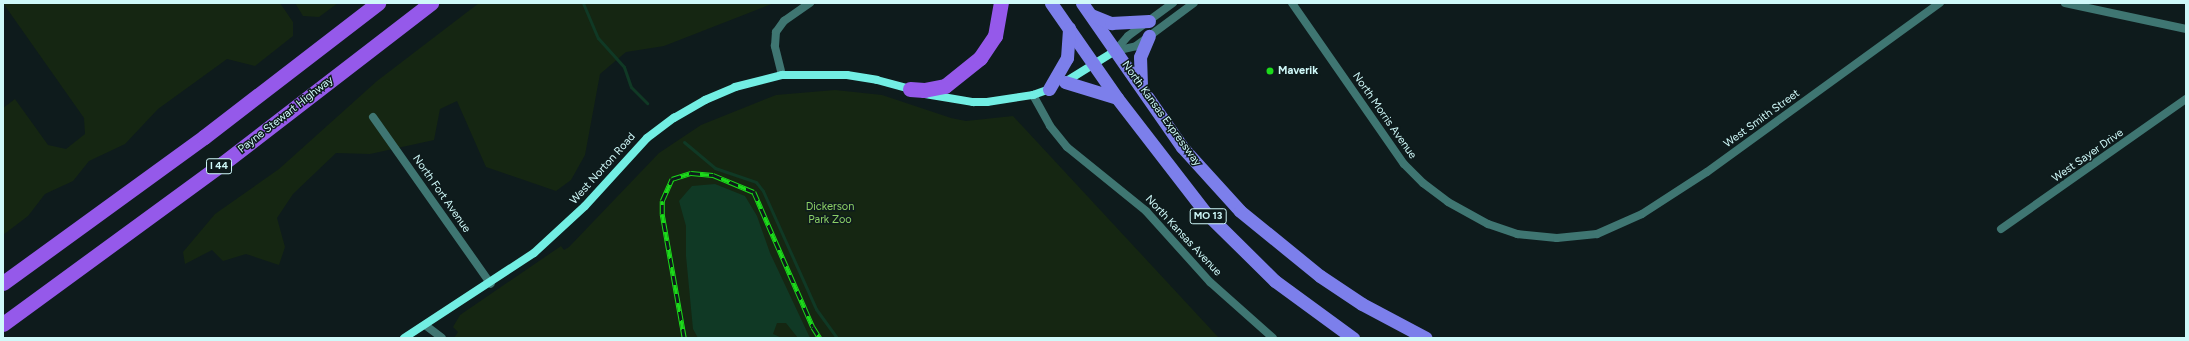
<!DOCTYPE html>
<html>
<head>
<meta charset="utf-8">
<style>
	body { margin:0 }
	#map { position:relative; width:2189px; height:341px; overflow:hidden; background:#0e1b1c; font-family:Figtree,sans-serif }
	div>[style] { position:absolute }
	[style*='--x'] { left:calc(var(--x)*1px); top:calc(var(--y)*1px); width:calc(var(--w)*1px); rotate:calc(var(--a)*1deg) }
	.green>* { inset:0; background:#152612 }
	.water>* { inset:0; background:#103925 }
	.stream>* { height:3px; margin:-1.5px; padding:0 1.5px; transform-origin:1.5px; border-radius:1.5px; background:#103925 }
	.minor>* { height:8px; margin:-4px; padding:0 4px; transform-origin:4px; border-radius:4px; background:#3f7672 }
	.secondary>* { height:8px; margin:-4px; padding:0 4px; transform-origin:4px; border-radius:4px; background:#72eee3 }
	.trunk>* { height:13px; margin:-6.5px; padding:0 6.5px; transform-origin:6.5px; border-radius:6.5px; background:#7c7feb }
	.motorway>* { height:15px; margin:-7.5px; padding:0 7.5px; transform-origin:7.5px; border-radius:7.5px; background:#9559ea }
	.rail>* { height:4.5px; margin-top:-2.25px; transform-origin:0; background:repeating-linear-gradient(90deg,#0e1b1c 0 9px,#1cda1b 0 18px); box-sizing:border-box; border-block:1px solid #1cda1b }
	.dots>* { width:11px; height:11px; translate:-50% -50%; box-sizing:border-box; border:2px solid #0e1b1c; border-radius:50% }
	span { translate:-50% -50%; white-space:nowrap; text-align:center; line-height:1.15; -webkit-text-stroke:3px #0e1b1c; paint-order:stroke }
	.shield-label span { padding:1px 3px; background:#0e1b1c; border:1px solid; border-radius:3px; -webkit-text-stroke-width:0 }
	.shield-label { font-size:10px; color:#cff9f9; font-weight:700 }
	.poi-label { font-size:11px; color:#cff9f9; font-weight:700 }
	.left { translate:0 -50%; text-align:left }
	.street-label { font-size:11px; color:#cff9f9 }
	.park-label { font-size:11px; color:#8bcf65 }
	.frame { position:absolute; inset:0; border:4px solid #cff9f9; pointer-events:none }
</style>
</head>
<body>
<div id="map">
	<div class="green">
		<i style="clip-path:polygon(3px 3px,280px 3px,293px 22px,293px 36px,255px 66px,227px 59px,158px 109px,125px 144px,89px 161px,73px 181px,45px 194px,28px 216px,3px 235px,3px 108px,15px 99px,48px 145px,66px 149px,85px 134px,84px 118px)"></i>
		<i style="clip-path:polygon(295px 3px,338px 3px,319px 17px,303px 16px)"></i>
		<i style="clip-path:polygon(479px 3px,774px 3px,664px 46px,626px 52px,600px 74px,585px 155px,571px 180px,556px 191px,486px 167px,457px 101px,440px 109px,434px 140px,370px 154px,336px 153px,293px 194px,277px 218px,285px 247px,279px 265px,246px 254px,223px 261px,212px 250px,185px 264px,183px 252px,215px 214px,279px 169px,377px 81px)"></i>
		<i style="clip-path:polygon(835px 90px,882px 95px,951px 118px,966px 121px,1013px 116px,1219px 338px,454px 338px,458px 332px,453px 327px,460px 315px,561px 246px,564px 250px,569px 247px,659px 153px,701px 125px,776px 95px)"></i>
	</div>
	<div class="water">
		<i style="clip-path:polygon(715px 184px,745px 196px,757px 216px,770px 253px,810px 338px,798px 338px,786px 323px,777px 323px,773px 334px,782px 338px,698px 338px,693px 329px,686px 256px,686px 226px,679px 201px,692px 186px)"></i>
	</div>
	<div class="stream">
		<i style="--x:583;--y:3;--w:38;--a:67"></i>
		<i style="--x:598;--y:38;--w:39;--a:48"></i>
		<i style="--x:624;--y:67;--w:21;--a:71"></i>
		<i style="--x:631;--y:87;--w:23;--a:45"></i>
		<i style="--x:684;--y:142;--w:40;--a:40"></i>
		<i style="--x:715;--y:168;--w:43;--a:18.9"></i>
		<i style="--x:756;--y:182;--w:11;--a:52"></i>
		<i style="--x:763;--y:191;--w:129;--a:65.8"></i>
		<i style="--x:816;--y:309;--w:36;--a:54"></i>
	</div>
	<div class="minor">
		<i style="--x:1292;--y:3;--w:196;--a:55.2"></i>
		<i style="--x:1404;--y:164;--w:27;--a:45"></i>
		<i style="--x:1423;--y:183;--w:31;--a:37"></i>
		<i style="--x:1448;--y:202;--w:46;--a:28.8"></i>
		<i style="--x:1488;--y:224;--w:31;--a:19"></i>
		<i style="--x:1517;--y:234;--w:40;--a:5.7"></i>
		<i style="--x:1557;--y:238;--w:40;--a:-5.7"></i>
		<i style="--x:1597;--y:234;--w:49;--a:-24"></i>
		<i style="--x:1642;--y:214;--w:77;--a:-32.9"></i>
		<i style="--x:1707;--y:172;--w:288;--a:-36"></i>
		<i style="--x:2065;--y:3;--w:124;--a:12.1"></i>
		<i style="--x:1115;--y:51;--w:22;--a:-13"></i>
		<i style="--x:1136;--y:46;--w:72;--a:-36.6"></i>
		<i style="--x:1115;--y:51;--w:20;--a:-49"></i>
		<i style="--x:1128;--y:36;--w:56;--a:-36.3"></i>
		<i style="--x:782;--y:75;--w:30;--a:-104"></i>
		<i style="--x:775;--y:46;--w:14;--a:-86"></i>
		<i style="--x:776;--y:32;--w:14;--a:-54"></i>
		<i style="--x:784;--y:21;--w:32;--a:-35"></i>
		<i style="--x:1033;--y:95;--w:35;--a:61"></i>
		<i style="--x:1050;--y:126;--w:27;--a:51"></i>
		<i style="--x:1067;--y:147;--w:102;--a:39"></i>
		<i style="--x:1146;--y:211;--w:96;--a:48"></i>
		<i style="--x:1210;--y:282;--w:84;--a:41.6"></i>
		<i style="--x:373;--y:117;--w:204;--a:54.8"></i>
		<i style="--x:2001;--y:229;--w:226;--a:-35.1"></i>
		<i style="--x:425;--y:325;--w:21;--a:37"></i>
	</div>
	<div class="secondary">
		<i style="--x:1065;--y:82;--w:59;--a:-31.8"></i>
		<i style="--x:925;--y:94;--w:49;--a:9.5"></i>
		<i style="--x:973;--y:102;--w:14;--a:0"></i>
		<i style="--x:987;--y:102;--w:47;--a:-8.7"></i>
		<i style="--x:1033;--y:95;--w:20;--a:-20"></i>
		<i style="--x:404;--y:338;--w:155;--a:-33.2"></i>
		<i style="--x:534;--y:253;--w:69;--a:-42.7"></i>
		<i style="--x:585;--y:206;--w:92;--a:-47.6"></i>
		<i style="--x:647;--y:138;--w:34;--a:-37"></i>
		<i style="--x:674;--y:118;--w:36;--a:-30"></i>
		<i style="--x:705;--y:100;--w:33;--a:-23"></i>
		<i style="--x:735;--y:87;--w:49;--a:-14.3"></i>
		<i style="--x:782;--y:75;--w:65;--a:0"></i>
		<i style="--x:847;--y:75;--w:30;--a:9"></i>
		<i style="--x:877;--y:80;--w:38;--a:15"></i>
	</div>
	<div class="trunk">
		<i style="--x:1051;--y:3;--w:116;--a:55.2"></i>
		<i style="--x:1117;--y:98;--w:144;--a:52.3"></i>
		<i style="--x:1205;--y:212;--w:98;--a:44.6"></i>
		<i style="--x:1275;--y:281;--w:97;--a:36.2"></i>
		<i style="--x:1082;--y:3;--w:175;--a:55.2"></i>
		<i style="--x:1182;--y:147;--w:86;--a:47.8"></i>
		<i style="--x:1240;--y:211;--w:103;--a:39.1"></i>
		<i style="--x:1320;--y:276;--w:50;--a:33.7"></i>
		<i style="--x:1362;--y:304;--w:72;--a:28"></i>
		<i style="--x:1091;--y:15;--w:22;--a:22"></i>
		<i style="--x:1111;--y:23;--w:38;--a:-3"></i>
		<i style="--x:1065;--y:82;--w:54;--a:17.1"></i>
		<i style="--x:1141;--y:85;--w:28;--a:-92"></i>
		<i style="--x:1140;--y:57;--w:23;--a:-67"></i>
		<i style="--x:1049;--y:89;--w:36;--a:-60"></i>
		<i style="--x:1067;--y:58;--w:30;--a:-86"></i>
	</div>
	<div class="motorway">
		<i style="--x:910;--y:89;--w:14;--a:4"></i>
		<i style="--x:924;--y:90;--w:21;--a:-11"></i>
		<i style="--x:945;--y:86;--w:45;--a:-38.7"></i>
		<i style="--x:980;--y:58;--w:27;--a:-56"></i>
		<i style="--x:995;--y:36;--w:34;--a:-80"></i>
		<i style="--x:3;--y:283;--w:248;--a:-36"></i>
		<i style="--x:204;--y:137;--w:220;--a:-37.6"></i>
		<i style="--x:3;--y:324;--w:271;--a:-36.2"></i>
		<i style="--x:222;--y:164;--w:264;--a:-37.6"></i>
	</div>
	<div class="rail">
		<i style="--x:684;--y:338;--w:126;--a:-100.1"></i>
		<i style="--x:662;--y:214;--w:13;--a:-90"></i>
		<i style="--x:662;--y:201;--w:24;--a:-66"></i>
		<i style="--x:672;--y:179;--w:20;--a:-18"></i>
		<i style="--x:691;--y:173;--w:22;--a:5"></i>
		<i style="--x:713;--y:175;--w:44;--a:22.5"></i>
		<i style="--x:754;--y:192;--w:147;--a:66.4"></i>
		<i style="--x:813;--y:327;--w:13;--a:58"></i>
	</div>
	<div class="dots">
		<i style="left:1270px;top:71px;background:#1cda1b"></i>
	</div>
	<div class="shield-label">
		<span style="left:219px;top:166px">I 44</span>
		<span style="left:1208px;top:216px">MO 13</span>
	</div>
	<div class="poi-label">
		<span class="left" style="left:1278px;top:71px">Maverik</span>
	</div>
	<div class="street-label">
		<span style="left:1161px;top:114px;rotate:54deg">North Kansas Expressway</span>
		<span style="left:286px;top:115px;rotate:-38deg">Payne Stewart Highway</span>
		<span style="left:1384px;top:116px;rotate:55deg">North Morris Avenue</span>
		<span style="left:1762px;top:119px;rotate:-36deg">West Smith Street</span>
		<span style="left:2088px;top:156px;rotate:-35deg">West Sayer Drive</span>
		<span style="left:603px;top:169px;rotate:-48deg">West Norton Road</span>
		<span style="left:441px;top:194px;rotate:55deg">North Fort Avenue</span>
		<span style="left:1183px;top:236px;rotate:47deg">North Kansas Avenue</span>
	</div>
	<div class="park-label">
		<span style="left:830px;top:214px">Dickerson<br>Park Zoo</span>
	</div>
	<div class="frame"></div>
</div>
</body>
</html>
